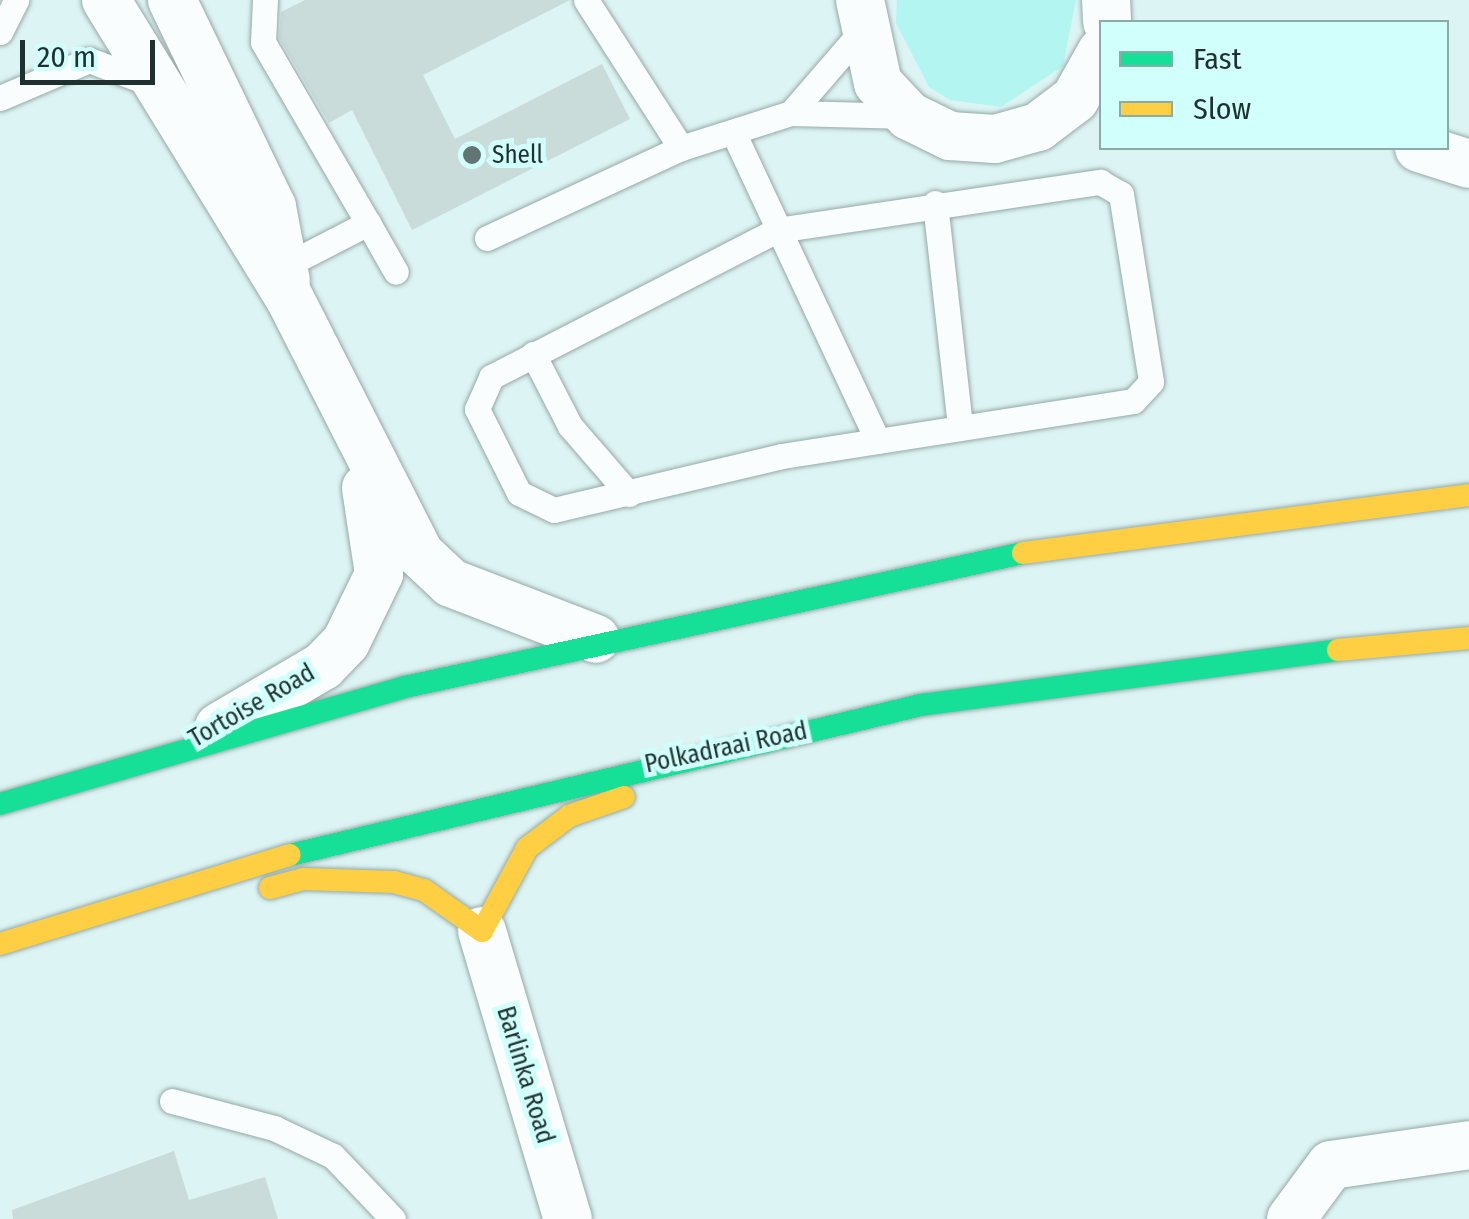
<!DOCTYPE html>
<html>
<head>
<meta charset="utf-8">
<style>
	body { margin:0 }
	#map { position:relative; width:1469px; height:1219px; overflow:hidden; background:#dcf4f3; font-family:"Fira Sans Condensed",sans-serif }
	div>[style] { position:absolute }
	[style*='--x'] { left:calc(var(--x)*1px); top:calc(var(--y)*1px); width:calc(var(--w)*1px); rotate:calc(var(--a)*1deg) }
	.green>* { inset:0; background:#b2f5f1 }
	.building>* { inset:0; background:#c9dcda }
	.roads { filter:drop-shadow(0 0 2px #96a9a8) drop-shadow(0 0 2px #96a9a8) }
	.lane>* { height:25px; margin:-12.5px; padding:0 12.5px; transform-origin:12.5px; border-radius:12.5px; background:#fafdfd }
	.street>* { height:48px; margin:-24px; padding:0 24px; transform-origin:24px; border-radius:24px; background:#fafdfd }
	.fast>* { height:22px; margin:-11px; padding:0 11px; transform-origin:11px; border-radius:11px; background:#16e098 }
	.slow>* { height:22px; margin:-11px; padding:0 11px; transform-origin:11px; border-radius:11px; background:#ffcf43 }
	.dots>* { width:28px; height:28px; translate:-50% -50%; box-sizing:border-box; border:5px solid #d1fffb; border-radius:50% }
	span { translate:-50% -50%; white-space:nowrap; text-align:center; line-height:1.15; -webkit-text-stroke:10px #d1fffb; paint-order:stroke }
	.poi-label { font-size:25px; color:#1e302f }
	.left { translate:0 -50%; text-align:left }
	.street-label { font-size:25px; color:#1e302f }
	.legend { position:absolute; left:1099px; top:20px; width:350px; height:130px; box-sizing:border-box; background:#d1fffb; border:2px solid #89aca9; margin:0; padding:12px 18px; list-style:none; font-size:30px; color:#1e302f }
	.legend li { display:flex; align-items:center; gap:20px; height:50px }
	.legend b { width:50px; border:2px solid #89aca9 }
	.scale { position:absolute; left:20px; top:40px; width:135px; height:45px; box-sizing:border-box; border:5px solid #1e302f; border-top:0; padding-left:12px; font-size:30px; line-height:35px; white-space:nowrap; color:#1e302f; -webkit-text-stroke:8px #d1fffb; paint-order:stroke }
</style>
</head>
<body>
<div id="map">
	<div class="green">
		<i style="clip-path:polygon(1076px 0,1063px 66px,1001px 107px,950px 100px,929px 87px,896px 23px,897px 0)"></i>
	</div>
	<div class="building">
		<i style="clip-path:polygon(305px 0,570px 0,423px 75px,455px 139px,602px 64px,630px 119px,412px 230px,352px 110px,329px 123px,279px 38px,281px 12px)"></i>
		<i style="clip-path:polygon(174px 1151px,189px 1200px,265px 1177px,278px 1219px,13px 1219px,12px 1210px)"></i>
	</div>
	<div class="roads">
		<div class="lane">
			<i style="--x:265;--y:0;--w:42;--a:92.7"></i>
			<i style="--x:263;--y:42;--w:209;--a:59.9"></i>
			<i style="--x:586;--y:0;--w:176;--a:57.3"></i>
			<i style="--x:0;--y:32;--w:36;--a:-63"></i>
			<i style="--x:0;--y:98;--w:97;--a:-23.1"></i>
			<i style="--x:89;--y:60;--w:59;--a:20.9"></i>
			<i style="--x:791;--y:113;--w:106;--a:-49.2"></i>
			<i style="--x:734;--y:134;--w:339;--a:64.9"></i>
			<i style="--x:1100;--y:182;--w:24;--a:30"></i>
			<i style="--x:1121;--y:194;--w:190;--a:80.9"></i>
			<i style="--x:1151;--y:382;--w:26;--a:133"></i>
			<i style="--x:1133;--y:401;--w:355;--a:171.1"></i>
			<i style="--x:782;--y:456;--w:234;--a:166.7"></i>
			<i style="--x:554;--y:510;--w:39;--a:-154"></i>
			<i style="--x:519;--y:493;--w:94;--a:-116.6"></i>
			<i style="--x:477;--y:409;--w:35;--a:-66"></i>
			<i style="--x:491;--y:377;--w:322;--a:-27.2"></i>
			<i style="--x:777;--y:230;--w:327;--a:-8.5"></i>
			<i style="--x:935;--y:203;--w:225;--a:83.6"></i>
			<i style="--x:487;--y:238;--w:214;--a:-24.9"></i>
			<i style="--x:681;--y:148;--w:115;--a:-17.7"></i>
			<i style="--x:791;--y:113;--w:118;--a:1.5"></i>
			<i style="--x:275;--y:271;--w:105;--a:-27.3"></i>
			<i style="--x:368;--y:223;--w:56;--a:60.3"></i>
			<i style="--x:533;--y:354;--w:81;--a:62.8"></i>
			<i style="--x:570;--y:426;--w:90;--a:49.1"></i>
			<i style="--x:172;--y:1101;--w:106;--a:14.8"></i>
			<i style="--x:274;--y:1128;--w:65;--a:25.4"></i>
			<i style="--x:333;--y:1156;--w:87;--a:46.4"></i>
		</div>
		<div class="street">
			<i style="--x:106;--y:0;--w:351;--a:58.4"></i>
			<i style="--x:290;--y:299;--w:286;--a:63"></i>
			<i style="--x:420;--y:554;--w:42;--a:43.1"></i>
			<i style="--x:451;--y:583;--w:155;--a:21.1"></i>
			<i style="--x:172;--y:0;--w:230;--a:64.2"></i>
			<i style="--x:272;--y:207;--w:75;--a:79.3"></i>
			<i style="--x:860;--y:0;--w:85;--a:77.8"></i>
			<i style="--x:878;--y:83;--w:45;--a:46.8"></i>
			<i style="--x:909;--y:116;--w:46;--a:26"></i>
			<i style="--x:950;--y:136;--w:45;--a:3.8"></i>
			<i style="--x:995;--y:139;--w:45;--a:-15.6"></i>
			<i style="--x:1038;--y:127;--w:46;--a:-37.1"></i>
			<i style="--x:1075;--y:99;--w:55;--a:-60.6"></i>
			<i style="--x:1106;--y:0;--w:22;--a:87"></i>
			<i style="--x:1419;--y:148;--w:52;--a:17.7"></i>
			<i style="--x:219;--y:727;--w:121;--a:-30.4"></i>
			<i style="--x:323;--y:666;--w:33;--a:-46"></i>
			<i style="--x:346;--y:642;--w:76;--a:-64.1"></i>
			<i style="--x:379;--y:574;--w:87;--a:-98.6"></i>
			<i style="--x:482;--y:931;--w:301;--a:73.4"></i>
			<i style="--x:1291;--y:1219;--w:67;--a:-53.5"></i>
			<i style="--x:1331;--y:1165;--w:139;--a:-8.2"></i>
		</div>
		<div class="fast">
			<i style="--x:0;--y:804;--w:422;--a:-16.1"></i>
			<i style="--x:405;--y:687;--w:632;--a:-12.23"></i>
			<i style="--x:290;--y:855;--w:649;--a:-13.37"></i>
			<i style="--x:921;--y:705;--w:421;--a:-7.5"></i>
		</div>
		<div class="slow">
			<i style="--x:1023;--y:553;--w:450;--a:-7.4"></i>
			<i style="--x:1338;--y:650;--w:132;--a:-5.2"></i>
			<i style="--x:270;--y:888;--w:34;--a:-15"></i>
			<i style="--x:303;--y:879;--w:91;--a:1.9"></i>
			<i style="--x:394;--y:882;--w:31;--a:15"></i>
			<i style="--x:424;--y:890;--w:71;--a:35.3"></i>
			<i style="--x:482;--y:931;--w:94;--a:-61.5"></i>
			<i style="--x:527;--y:848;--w:53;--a:-37.3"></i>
			<i style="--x:569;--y:816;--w:58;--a:-19.1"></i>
			<i style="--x:0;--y:944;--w:303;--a:-17.1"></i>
		</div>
	</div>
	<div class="dots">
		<i style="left:472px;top:155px;background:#607574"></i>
	</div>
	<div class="poi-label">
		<span class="left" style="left:492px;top:155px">Shell</span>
	</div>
	<div class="street-label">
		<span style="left:252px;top:706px;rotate:-30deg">Tortoise Road</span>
		<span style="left:726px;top:748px;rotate:-12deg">Polkadraai Road</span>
		<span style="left:525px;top:1075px;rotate:73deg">Barlinka Road</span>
	</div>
	<ul class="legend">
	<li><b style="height:12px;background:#16e098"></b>Fast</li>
	<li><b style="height:12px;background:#ffcf43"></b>Slow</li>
	</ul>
	<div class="scale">20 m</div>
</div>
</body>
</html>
